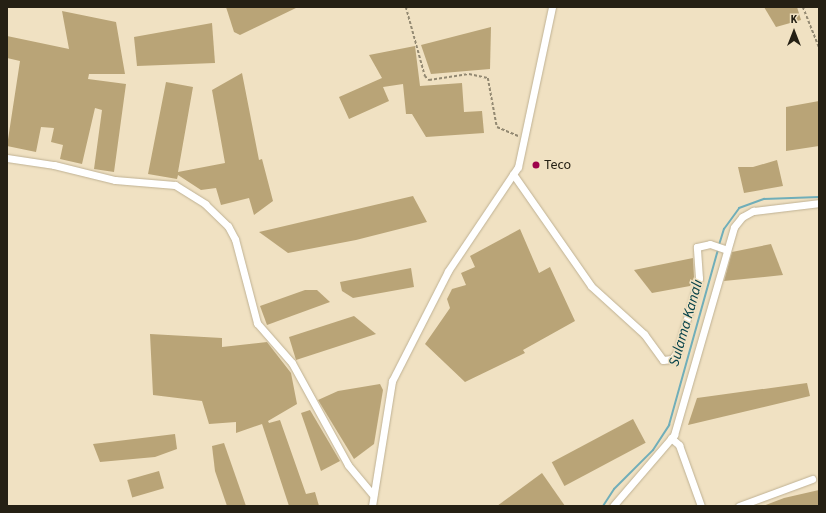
<!DOCTYPE html>
<html>
<head>
<meta charset="utf-8">
<style>
	body { margin:0 }
	#map { position:relative; width:826px; height:513px; overflow:hidden; background:#f0e1c2; font-family:"Source Sans 3",sans-serif }
	div>[style] { position:absolute }
	[style*='--x'] { left:calc(var(--x)*1px); top:calc(var(--y)*1px); width:calc(var(--w)*1px); rotate:calc(var(--a)*1deg) }
	.stream>* { height:2px; margin:-1px; padding:0 1px; transform-origin:1px; border-radius:1px; background:#70aeb9 }
	.building>* { inset:0; background:#b9a477; transform-origin:0 0 }
	.path>* { height:1.5px; margin-top:-0.75px; transform-origin:0; background:repeating-linear-gradient(90deg,#938972 0 3px,transparent 0 5px) }
	.roads { filter:drop-shadow(0 0 1px #bfb193) drop-shadow(0 0 1px #bfb193) }
	.minor>* { height:7px; margin:-3.5px; padding:0 3.5px; transform-origin:3.5px; border-radius:3.5px; background:#fff }
	.dots>* { width:11px; height:11px; translate:-50% -50%; box-sizing:border-box; border:2px solid #f0e1c2; border-radius:50% }
	span { translate:-50% -50%; white-space:nowrap; text-align:center; line-height:1.15; -webkit-text-stroke:3px #f0e1c2; paint-order:stroke }
	.poi-label { font-size:14px; color:#252014 }
	.left { translate:0 -50%; text-align:left }
	.water-label { font-size:15px; color:#06424a; font-style:italic }
	.frame { position:absolute; inset:0; border:8px solid #252014; pointer-events:none }
	.north { position:absolute; left:774px; top:12px; width:40px; height:40px; -webkit-text-stroke:3px #f0e1c2; paint-order:stroke; rotate:0deg; font-size:11px; font-weight:700; line-height:16px; text-align:center; color:#252014 }
	.north::after { content:''; display:block; margin:auto; width:14px; height:18px; background:#252014; clip-path:polygon(50% 0,100% 100%,50% 72%,0 100%) }
</style>
</head>
<body>
<div id="map">
	<div class="stream">
		<i style="--x:719;--y:245;--w:17;--a:-73"></i>
		<i style="--x:724;--y:229;--w:26;--a:-54"></i>
		<i style="--x:739;--y:208;--w:27;--a:-20"></i>
		<i style="--x:764;--y:199;--w:55;--a:-2.1"></i>
		<i style="--x:603;--y:506;--w:20;--a:-57"></i>
		<i style="--x:614;--y:489;--w:55;--a:-45"></i>
		<i style="--x:653;--y:450;--w:30;--a:-57"></i>
		<i style="--x:669;--y:425;--w:182;--a:-74.4"></i>
	</div>
	<div class="building">
		<i style="clip-path:polygon(226px 7px,298px 7px,240px 35px,234px 32px)"></i>
		<i style="clip-path:polygon(764px 7px,797px 7px,801px 20px,776px 27px)"></i>
		<i style="clip-path:polygon(62px 11px,116px 22px,125px 74px,89px 74px,88px 79px,126px 84px,114px 172px,94px 169px,102px 110px,95px 108px,82px 164px,60px 159px,63px 145px,51px 142px,54px 128px,41px 127px,36px 152px,7px 146px,20px 61px,7px 58px,7px 36px,69px 49px)"></i>
		<i style="clip-path:polygon(212px 23px,215px 63px,137px 66px,134px 37px)"></i>
		<i style="clip-path:polygon(491px 27px,490px 69px,431px 74px,421px 45px)"></i>
		<i style="clip-path:polygon(415px 46px,420px 86px,462px 83px,464px 112px,482px 111px,484px 133px,426px 137px,412px 114px,406px 114px,403px 84px,383px 87px,389px 101px,349px 119px,339px 97px,382px 78px,369px 55px)"></i>
		<i style="clip-path:polygon(242px 73px,259px 160px,262px 159px,273px 201px,254px 215px,249px 198px,221px 205px,216px 188px,201px 190px,178px 175px,177px 179px,148px 174px,166px 82px,193px 87px,178px 172px,225px 163px,212px 90px)"></i>
		<i style="clip-path:polygon(819px 101px,819px 146px,786px 151px,786px 107px)"></i>
		<i style="clip-path:polygon(777px 160px,783px 186px,744px 193px,738px 167px,753px 167px)"></i>
		<i style="clip-path:polygon(413px 196px,427px 222px,356px 240px,288px 253px,259px 232px)"></i>
		<i style="clip-path:polygon(520px 229px,539px 273px,550px 267px,575px 321px,523px 350px,525px 353px,465px 382px,425px 344px,450px 308px,447px 299px,452px 289px,466px 285px,461px 273px,475px 267px,470px 256px)"></i>
		<i style="clip-path:polygon(771px 244px,783px 275px,724px 281px,732px 252px)"></i>
		<i style="clip-path:polygon(693px 258px,694px 277px,690px 286px,652px 293px,634px 270px)"></i>
		<i style="clip-path:polygon(411px 268px,414px 287px,353px 298px,342px 291px,340px 282px)"></i>
		<i style="clip-path:polygon(305px 290px,317px 290px,330px 302px,267px 325px,260px 306px)"></i>
		<i style="clip-path:polygon(354px 316px,376px 334px,296px 360px,289px 337px)"></i>
		<i style="clip-path:polygon(150px 334px,222px 338px,222px 347px,267px 342px,291px 373px,297px 404px,268px 421px,269px 423px,280px 420px,306px 494px,315px 492px,319px 506px,289px 506px,262px 424px,236px 433px,236px 422px,209px 424px,202px 401px,153px 395px)"></i>
		<i style="clip-path:polygon(807px 383px,810px 396px,688px 425px,697px 398px)"></i>
		<i style="clip-path:polygon(380px 384px,383px 390px,374px 444px,354px 459px,318px 400px,338px 391px)"></i>
		<i style="clip-path:polygon(310px 410px,340px 461px,321px 471px,301px 413px)"></i>
		<i style="left:633px;top:419px;width:27px;height:92px;rotate:62deg"></i>
		<i style="clip-path:polygon(175px 434px,177px 449px,155px 457px,100px 462px,93px 444px)"></i>
		<i style="clip-path:polygon(224px 443px,246px 506px,227px 506px,215px 471px,212px 446px)"></i>
		<i style="left:159px;top:471px;width:18px;height:33px;rotate:74deg"></i>
		<i style="clip-path:polygon(542px 473px,565px 506px,497px 506px)"></i>
		<i style="clip-path:polygon(819px 490px,819px 506px,763px 506px,784px 498px)"></i>
	</div>
	<div class="path">
		<i style="--x:406;--y:7;--w:72;--a:74.6"></i>
		<i style="--x:425;--y:76;--w:6;--a:45"></i>
		<i style="--x:429;--y:80;--w:40;--a:-8.5"></i>
		<i style="--x:469;--y:74;--w:19;--a:12"></i>
		<i style="--x:488;--y:78;--w:50;--a:79.6"></i>
		<i style="--x:497;--y:127;--w:23;--a:23"></i>
		<i style="--x:803;--y:7;--w:43;--a:68.2"></i>
	</div>
	<div class="roads">
		<div class="minor">
			<i style="--x:7;--y:158;--w:48;--a:8.5"></i>
			<i style="--x:54;--y:165;--w:63;--a:13.8"></i>
			<i style="--x:115;--y:180;--w:60;--a:4.8"></i>
			<i style="--x:175;--y:185;--w:36;--a:32"></i>
			<i style="--x:205;--y:204;--w:32;--a:44"></i>
			<i style="--x:228;--y:226;--w:15;--a:62"></i>
			<i style="--x:235;--y:239;--w:87;--a:75.3"></i>
			<i style="--x:257;--y:323;--w:53;--a:48.8"></i>
			<i style="--x:292;--y:363;--w:116;--a:61.2"></i>
			<i style="--x:348;--y:465;--w:39;--a:50"></i>
			<i style="--x:513;--y:174;--w:136;--a:55.1"></i>
			<i style="--x:591;--y:286;--w:72;--a:42.2"></i>
			<i style="--x:644;--y:334;--w:32;--a:54"></i>
			<i style="--x:663;--y:360;--w:9;--a:-6"></i>
			<i style="--x:672;--y:359;--w:9;--a:-54"></i>
			<i style="--x:677;--y:352;--w:77;--a:-73.4"></i>
			<i style="--x:699;--y:278;--w:31;--a:-94"></i>
			<i style="--x:697;--y:247;--w:13;--a:-13"></i>
			<i style="--x:710;--y:244;--w:18;--a:19"></i>
			<i style="--x:671;--y:438;--w:11;--a:41"></i>
			<i style="--x:679;--y:445;--w:65;--a:70.2"></i>
			<i style="--x:372;--y:506;--w:127;--a:-80.9"></i>
			<i style="--x:392;--y:381;--w:123;--a:-63"></i>
			<i style="--x:448;--y:271;--w:125;--a:-56.1"></i>
			<i style="--x:518;--y:167;--w:164;--a:-78"></i>
			<i style="--x:613;--y:506;--w:94;--a:-49.3"></i>
			<i style="--x:674;--y:435;--w:216;--a:-73.9"></i>
			<i style="--x:734;--y:227;--w:13;--a:-51"></i>
			<i style="--x:742;--y:217;--w:13;--a:-29"></i>
			<i style="--x:753;--y:211;--w:66;--a:-6.9"></i>
			<i style="--x:739;--y:506;--w:78;--a:-20.3"></i>
		</div>
	</div>
	<div class="dots">
		<i style="left:536px;top:165px;background:#9e024a"></i>
	</div>
	<div class="poi-label">
		<span class="left" style="left:544px;top:165px">Teco</span>
	</div>
	<div class="water-label">
		<span style="left:686px;top:323px;rotate:-74deg">Sulama Kanalı</span>
	</div>
	<div class="frame"></div>
	<div class="north">K</div>
</div>
</body>
</html>
